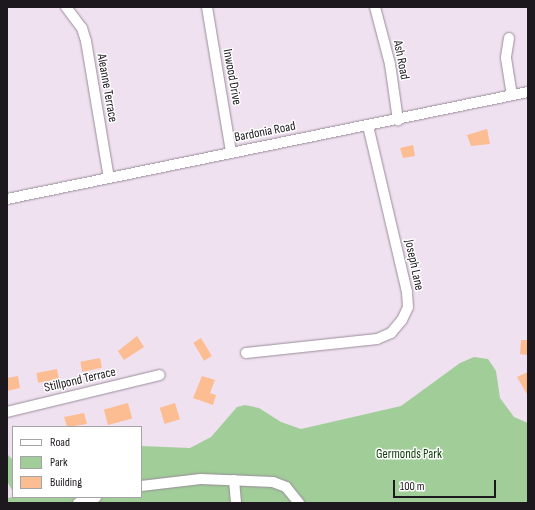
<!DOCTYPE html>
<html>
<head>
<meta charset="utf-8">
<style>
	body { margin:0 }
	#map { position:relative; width:535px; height:510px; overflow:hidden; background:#f0e1f0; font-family:"Sofia Sans Condensed",sans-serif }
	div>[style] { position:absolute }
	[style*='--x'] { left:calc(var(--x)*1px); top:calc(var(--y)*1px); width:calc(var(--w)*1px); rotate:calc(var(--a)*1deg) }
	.green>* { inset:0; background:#a1cd99 }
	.building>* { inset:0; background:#fbbd91; transform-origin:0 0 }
	.roads { filter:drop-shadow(0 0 1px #998c99) drop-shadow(0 0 1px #998c99) }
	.minor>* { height:10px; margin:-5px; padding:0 5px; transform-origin:5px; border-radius:5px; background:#fff }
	span { translate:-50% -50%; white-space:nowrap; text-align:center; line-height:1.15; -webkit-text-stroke:3px #fff; paint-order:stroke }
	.street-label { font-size:13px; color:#1c181d }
	.park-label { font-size:13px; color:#0b3c03 }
	.frame { position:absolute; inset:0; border:8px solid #1c181d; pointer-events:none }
	.legend { position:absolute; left:12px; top:426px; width:130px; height:72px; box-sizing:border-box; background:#fff; border:1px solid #a4a3a5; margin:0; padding:5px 7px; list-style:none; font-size:12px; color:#1c181d }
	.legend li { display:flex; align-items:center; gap:8px; height:20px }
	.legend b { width:20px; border:1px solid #a4a3a5 }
	.scale { position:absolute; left:393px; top:480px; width:103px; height:18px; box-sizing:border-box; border:2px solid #1c181d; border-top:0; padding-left:5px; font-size:12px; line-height:14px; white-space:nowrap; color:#1c181d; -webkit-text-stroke:3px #fff; paint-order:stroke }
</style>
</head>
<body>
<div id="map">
	<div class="green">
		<i style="clip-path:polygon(474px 357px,488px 359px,496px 371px,500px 398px,514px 417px,528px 423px,528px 503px,7px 503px,7px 498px,13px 497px,141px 497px,141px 446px,190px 448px,211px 437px,237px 407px,245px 405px,259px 408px,281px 422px,301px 429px,401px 406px,460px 363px)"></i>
		<i style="clip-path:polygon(7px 454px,13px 460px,13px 492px,7px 481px)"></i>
	</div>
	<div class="building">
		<i style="clip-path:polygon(487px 129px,490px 144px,471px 146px,467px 135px)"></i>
		<i style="clip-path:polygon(413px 145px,415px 156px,403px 158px,400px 148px)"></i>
		<i style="clip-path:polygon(137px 336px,144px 347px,124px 360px,118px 351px)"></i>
		<i style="left:201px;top:338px;width:21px;height:9px;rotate:59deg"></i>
		<i style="clip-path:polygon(521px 340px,528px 340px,528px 355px,520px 354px)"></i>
		<i style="left:100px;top:358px;width:10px;height:20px;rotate:79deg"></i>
		<i style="left:57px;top:369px;width:10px;height:21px;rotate:79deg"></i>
		<i style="clip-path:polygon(528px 372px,528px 396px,517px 377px)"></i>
		<i style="clip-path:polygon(18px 376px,20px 388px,7px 391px,7px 378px)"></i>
		<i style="clip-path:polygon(202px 376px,215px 380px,210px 393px,216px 395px,213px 405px,193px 398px)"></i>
		<i style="left:128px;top:403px;width:16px;height:25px;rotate:75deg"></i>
		<i style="left:175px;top:403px;width:17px;height:16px;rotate:73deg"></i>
		<i style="clip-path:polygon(84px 413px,87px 424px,67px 427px,64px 417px)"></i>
	</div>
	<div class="roads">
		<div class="minor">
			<i style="--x:66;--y:7;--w:26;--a:53"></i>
			<i style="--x:82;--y:28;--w:14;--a:73"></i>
			<i style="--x:86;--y:41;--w:139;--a:80.5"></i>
			<i style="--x:207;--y:7;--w:147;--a:80.6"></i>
			<i style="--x:375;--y:7;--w:59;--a:75.3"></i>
			<i style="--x:390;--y:64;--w:57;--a:81.9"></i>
			<i style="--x:509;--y:38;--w:20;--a:99"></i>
			<i style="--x:506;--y:58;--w:37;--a:81"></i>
			<i style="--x:7;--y:199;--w:532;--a:-11.61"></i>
			<i style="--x:246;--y:353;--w:132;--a:-6.1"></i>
			<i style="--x:377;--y:339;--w:15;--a:-23"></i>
			<i style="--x:391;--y:333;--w:17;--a:-50"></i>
			<i style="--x:402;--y:320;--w:14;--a:-65"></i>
			<i style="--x:408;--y:307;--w:15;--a:-94"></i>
			<i style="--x:407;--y:292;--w:171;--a:-103.2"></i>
			<i style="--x:7;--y:412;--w:157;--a:-13.6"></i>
			<i style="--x:234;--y:480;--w:23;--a:85"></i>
			<i style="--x:141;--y:486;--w:60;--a:-6.7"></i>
			<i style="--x:201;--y:479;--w:72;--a:2.4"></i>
			<i style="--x:273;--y:482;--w:14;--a:21"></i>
			<i style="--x:286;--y:487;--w:21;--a:51"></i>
			<i style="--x:78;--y:503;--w:19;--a:-18"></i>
		</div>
	</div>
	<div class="street-label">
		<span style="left:401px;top:60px;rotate:79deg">Ash Road</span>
		<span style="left:232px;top:77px;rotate:80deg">Inwood Drive</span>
		<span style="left:107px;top:88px;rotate:80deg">Aleanne Terrace</span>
		<span style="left:265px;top:132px;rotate:-11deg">Bardonia Road</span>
		<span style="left:414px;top:265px;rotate:78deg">Joseph Lane</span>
		<span style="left:80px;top:380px;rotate:-13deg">Stillpond Terrace</span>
	</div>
	<div class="park-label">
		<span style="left:409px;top:454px">Germonds Park</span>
	</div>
	<div class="frame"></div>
	<ul class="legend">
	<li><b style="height:5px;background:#fff"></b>Road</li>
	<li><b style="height:11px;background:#a1cd99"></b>Park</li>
	<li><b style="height:11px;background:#fbbd91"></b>Building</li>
	</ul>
	<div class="scale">100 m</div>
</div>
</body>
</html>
